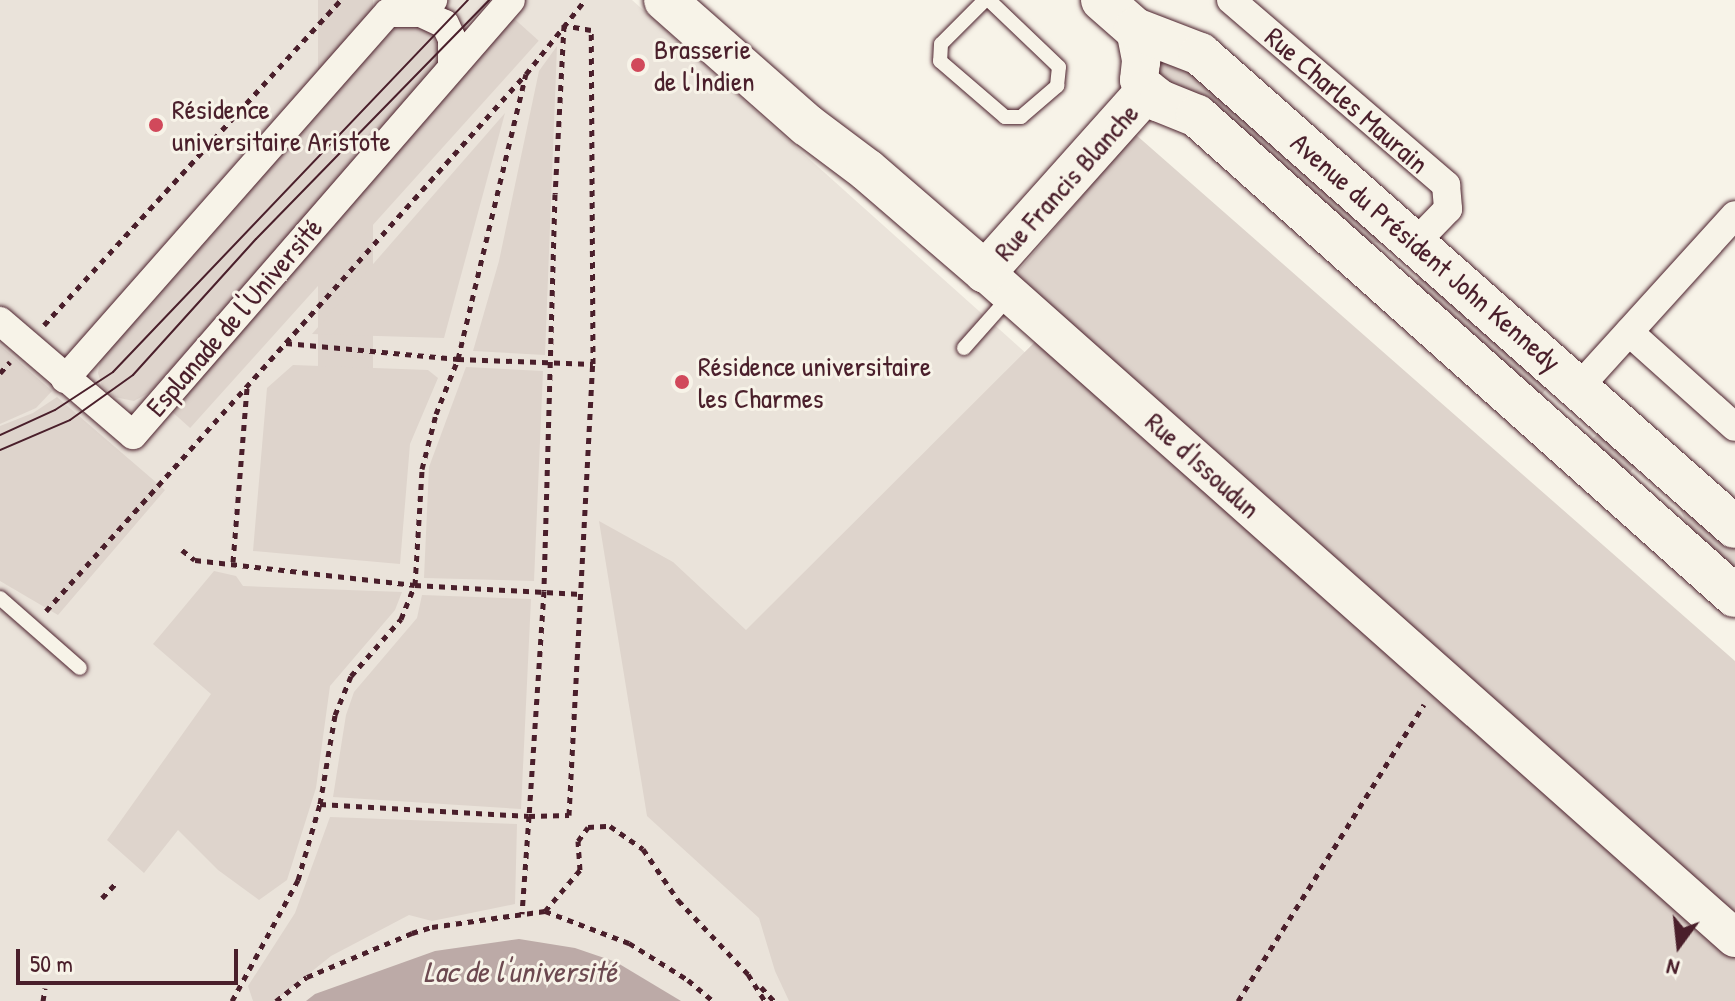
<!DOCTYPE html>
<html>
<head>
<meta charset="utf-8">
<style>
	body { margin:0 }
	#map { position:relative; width:1735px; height:1001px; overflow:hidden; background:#f7f3e8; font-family:"Patrick Hand",sans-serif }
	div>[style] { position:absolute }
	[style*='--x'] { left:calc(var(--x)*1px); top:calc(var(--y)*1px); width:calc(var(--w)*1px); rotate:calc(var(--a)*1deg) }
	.built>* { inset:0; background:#eae3da }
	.green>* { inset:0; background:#ded4cc; transform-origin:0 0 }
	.water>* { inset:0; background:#bcaaa7 }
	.path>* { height:5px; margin-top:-2.5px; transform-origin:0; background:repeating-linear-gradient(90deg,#4a1f2b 0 6px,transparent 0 12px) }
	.roads { filter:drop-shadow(0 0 2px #4a1f2b) drop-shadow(0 0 2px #4a1f2b) }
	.lane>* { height:14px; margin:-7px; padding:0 7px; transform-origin:7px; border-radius:7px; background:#f7f3e8 }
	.street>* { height:28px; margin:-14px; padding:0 14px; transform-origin:14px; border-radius:14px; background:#f7f3e8 }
	.secondary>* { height:38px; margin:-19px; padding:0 19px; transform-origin:19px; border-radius:19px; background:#f7f3e8 }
	.primary>* { height:42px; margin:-21px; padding:0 21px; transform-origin:21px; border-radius:21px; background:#f7f3e8 }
	.tram>* { height:2px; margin:-1px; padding:0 1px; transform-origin:1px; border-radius:1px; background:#4a1f2b }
	.dots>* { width:22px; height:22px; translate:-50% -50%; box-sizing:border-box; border:4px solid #f7f3e8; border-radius:50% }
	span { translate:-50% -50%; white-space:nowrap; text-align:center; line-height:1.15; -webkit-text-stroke:6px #f7f3e8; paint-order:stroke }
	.poi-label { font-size:28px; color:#4a1f2b }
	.left { translate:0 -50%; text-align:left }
	.street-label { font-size:28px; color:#4a1f2b }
	.water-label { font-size:30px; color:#6c4950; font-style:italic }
	.north { position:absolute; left:1639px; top:905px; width:80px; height:80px; -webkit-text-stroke:6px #f7f3e8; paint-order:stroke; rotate:195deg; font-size:22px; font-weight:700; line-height:32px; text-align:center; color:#4a1f2b }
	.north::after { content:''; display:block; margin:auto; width:28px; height:36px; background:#4a1f2b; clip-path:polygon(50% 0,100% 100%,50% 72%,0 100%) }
	.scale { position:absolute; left:16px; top:949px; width:222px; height:36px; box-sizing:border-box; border:4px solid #4a1f2b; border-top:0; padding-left:10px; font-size:24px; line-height:28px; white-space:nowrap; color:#4a1f2b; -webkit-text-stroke:6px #f7f3e8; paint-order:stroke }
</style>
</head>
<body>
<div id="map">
	<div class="built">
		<i style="clip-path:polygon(0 0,632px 0,1735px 989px,1735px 1001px,0 1001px)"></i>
	</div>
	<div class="green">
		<i style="left:318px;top:0;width:55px;height:403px"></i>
		<i style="left:509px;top:14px;width:40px;height:521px;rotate:42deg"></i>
		<i style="clip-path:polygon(405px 23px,424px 27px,433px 35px,440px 57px,435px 69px,150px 392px,134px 401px,114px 397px,102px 386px,98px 373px,102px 350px,389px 30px)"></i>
		<i style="clip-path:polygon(557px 46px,545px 355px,473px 351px,499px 261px,539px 71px)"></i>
		<i style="clip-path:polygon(1166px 58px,1215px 86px,1384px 243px,1368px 242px,1156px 85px,1158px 61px)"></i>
		<i style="clip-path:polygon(505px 113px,444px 338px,312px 334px)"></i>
		<i style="clip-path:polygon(1135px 134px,1735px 661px,1735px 1001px,789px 1001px,775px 971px,759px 918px,647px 816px,599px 521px,673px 562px,746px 630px,1058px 319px,1013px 277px)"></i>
		<i style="clip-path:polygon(1423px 275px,1547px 388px,1542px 394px,1535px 397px,1412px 283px)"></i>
		<i style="clip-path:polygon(0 345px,52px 391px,36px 408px,0 424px)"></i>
		<i style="clip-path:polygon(293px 365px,428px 370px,438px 378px,410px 444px,400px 564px,253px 551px,267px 388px)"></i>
		<i style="clip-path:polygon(466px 367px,543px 371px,534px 581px,424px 578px,429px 467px)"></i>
		<i style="clip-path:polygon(57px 397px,165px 490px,58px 615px,0 581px,0 426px,33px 413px)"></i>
		<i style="clip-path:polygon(1598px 434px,1609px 436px,1638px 463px,1626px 477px,1591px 440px)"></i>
		<i style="clip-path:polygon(1683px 504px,1735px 545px,1735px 576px,1694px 539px,1680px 509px)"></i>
		<i style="clip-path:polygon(214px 571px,236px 576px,243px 586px,402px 592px,395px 610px,330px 686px,316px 788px,287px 880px,259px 900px,218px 870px,178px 830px,144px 873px,107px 840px,211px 694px,153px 644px)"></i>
		<i style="clip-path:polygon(422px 595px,531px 599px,521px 809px,333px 797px,346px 715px,354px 692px,417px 618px)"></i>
		<i style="clip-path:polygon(330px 817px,517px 824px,515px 904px,432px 921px,409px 915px,331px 956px,275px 1001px,253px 1001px,248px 986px,295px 913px)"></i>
	</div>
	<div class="water">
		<i style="clip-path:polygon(519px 939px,575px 948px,616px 962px,681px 1001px,306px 1001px,315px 994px,435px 951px)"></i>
	</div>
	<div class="path">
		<i style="--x:44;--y:325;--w:440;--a:-47.6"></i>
		<i style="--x:286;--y:343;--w:173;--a:5.3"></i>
		<i style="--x:458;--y:359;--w:135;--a:2.1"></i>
		<i style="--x:0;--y:373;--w:15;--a:-48"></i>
		<i style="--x:182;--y:550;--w:16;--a:38"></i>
		<i style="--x:195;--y:560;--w:221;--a:6.5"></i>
		<i style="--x:415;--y:585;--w:166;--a:3.1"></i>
		<i style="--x:233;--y:562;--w:176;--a:-85.4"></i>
		<i style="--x:46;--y:611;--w:720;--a:-48.21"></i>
		<i style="--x:526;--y:74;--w:95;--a:-51.4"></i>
		<i style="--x:320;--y:804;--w:209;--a:3.3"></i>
		<i style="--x:529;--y:816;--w:40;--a:-1.4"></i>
		<i style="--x:569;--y:815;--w:452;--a:-87"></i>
		<i style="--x:593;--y:364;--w:334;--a:-90.3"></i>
		<i style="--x:591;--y:30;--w:27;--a:-170"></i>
		<i style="--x:564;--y:25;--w:169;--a:93"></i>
		<i style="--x:555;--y:194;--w:397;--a:91.6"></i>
		<i style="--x:544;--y:591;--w:225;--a:93.8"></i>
		<i style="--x:529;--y:816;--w:98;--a:94.1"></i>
		<i style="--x:102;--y:898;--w:23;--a:-47"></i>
		<i style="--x:545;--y:911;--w:54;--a:-49.5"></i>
		<i style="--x:580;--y:870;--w:29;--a:-94"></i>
		<i style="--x:578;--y:841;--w:17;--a:-54"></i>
		<i style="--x:588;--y:827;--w:22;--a:-3"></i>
		<i style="--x:610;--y:826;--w:40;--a:34.9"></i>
		<i style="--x:643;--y:849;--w:62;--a:55.5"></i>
		<i style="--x:678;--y:900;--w:102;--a:46.6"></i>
		<i style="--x:748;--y:974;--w:32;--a:58"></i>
		<i style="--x:761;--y:987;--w:19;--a:47"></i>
		<i style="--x:43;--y:1001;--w:13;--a:-81"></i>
		<i style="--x:232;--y:1001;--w:138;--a:-61.4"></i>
		<i style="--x:298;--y:880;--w:79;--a:-73.9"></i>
		<i style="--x:320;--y:804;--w:90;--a:-80.4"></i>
		<i style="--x:335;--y:715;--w:42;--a:-67.7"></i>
		<i style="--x:351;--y:676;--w:76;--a:-48.7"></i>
		<i style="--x:401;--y:619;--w:37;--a:-68"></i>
		<i style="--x:415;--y:585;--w:116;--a:-86.5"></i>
		<i style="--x:422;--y:469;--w:57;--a:-75.7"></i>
		<i style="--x:436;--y:414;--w:59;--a:-68.2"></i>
		<i style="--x:458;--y:359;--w:293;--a:-76.6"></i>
		<i style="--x:276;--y:1001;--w:39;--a:-38"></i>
		<i style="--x:307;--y:977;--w:114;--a:-22.7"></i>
		<i style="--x:412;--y:933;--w:21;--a:-17"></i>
		<i style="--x:432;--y:927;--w:114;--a:-8.1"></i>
		<i style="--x:545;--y:911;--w:90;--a:20.9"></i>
		<i style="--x:629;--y:943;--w:70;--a:32.1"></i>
		<i style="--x:688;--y:980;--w:33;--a:40"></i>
		<i style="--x:1238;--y:1001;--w:350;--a:-57.9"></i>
	</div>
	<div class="roads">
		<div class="lane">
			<i style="--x:985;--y:0;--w:62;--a:135"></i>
			<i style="--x:941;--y:44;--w:17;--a:93"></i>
			<i style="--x:940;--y:61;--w:86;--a:40.7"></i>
			<i style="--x:1005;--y:117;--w:16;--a:0"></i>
			<i style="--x:1021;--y:117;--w:48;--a:-40.7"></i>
			<i style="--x:1057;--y:86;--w:19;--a:-84"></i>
			<i style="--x:1059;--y:67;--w:97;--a:-136.3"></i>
			<i style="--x:964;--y:348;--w:71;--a:-48.4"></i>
			<i style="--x:0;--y:598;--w:106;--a:41.2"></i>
		</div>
		<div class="street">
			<i style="--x:1231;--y:0;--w:284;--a:40.7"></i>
			<i style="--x:1446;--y:185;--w:24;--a:85"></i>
			<i style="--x:1448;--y:209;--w:46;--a:134.1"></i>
			<i style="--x:421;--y:13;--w:26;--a:25"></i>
			<i style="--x:445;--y:24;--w:17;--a:65"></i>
			<i style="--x:452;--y:39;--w:27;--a:90"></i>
			<i style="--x:0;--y:321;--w:175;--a:40.6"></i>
			<i style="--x:133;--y:435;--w:576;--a:-49.01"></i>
			<i style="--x:1629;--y:332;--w:142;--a:41.9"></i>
			<i style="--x:65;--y:379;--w:488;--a:-48.6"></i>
			<i style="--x:388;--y:13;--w:33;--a:0"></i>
			<i style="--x:421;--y:13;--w:18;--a:-47"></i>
			<i style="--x:1579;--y:387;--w:232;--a:-47.8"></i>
		</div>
		<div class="secondary">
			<i style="--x:1135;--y:29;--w:33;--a:79"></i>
			<i style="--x:1141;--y:61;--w:19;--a:96"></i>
			<i style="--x:1139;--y:80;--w:14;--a:54"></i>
			<i style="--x:985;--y:272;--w:1003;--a:41.61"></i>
		</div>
		<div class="primary">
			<i style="--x:665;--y:0;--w:189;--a:41.4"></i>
			<i style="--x:807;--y:125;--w:75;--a:36.9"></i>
			<i style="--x:867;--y:170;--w:156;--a:40.8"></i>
			<i style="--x:985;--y:272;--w:243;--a:-48.2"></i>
			<i style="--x:1147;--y:91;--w:16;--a:38"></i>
			<i style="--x:1160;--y:101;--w:40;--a:22"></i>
			<i style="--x:1197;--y:116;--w:721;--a:41.74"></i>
			<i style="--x:1102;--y:0;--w:44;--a:41.3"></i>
			<i style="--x:1135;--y:29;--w:70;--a:21"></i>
			<i style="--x:1200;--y:54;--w:714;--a:41.48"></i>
		</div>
	</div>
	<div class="tram">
		<i style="--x:0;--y:435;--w:60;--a:-24.4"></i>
		<i style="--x:55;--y:410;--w:69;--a:-33.2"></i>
		<i style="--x:113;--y:372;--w:514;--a:-46.34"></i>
		<i style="--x:0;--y:450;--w:76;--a:-23.2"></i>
		<i style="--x:70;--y:420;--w:77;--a:-35.5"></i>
		<i style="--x:133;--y:375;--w:183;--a:-47.9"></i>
		<i style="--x:256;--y:239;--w:334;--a:-45.7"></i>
	</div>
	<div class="dots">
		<i style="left:638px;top:65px;background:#d1495b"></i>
		<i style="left:156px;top:125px;background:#d1495b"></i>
		<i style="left:682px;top:382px;background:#d1495b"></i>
	</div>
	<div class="poi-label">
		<span class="left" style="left:654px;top:65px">Brasserie<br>de l'Indien</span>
		<span class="left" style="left:172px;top:125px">Résidence<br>universitaire Aristote</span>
		<span class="left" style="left:698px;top:382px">Résidence universitaire<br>les Charmes</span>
	</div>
	<div class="street-label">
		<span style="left:1347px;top:100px;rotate:41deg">Rue Charles Maurain</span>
		<span style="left:1066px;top:182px;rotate:-48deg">Rue Francis Blanche</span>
		<span style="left:1426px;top:252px;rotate:41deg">Avenue du Président John Kennedy</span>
		<span style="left:234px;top:317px;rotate:-49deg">Esplanade de l'Université</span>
		<span style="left:1203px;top:465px;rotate:42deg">Rue d'Issoudun</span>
	</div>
	<div class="water-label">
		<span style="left:520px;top:971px">Lac de l'université</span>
	</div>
	<div class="north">N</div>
	<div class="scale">50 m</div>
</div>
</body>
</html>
